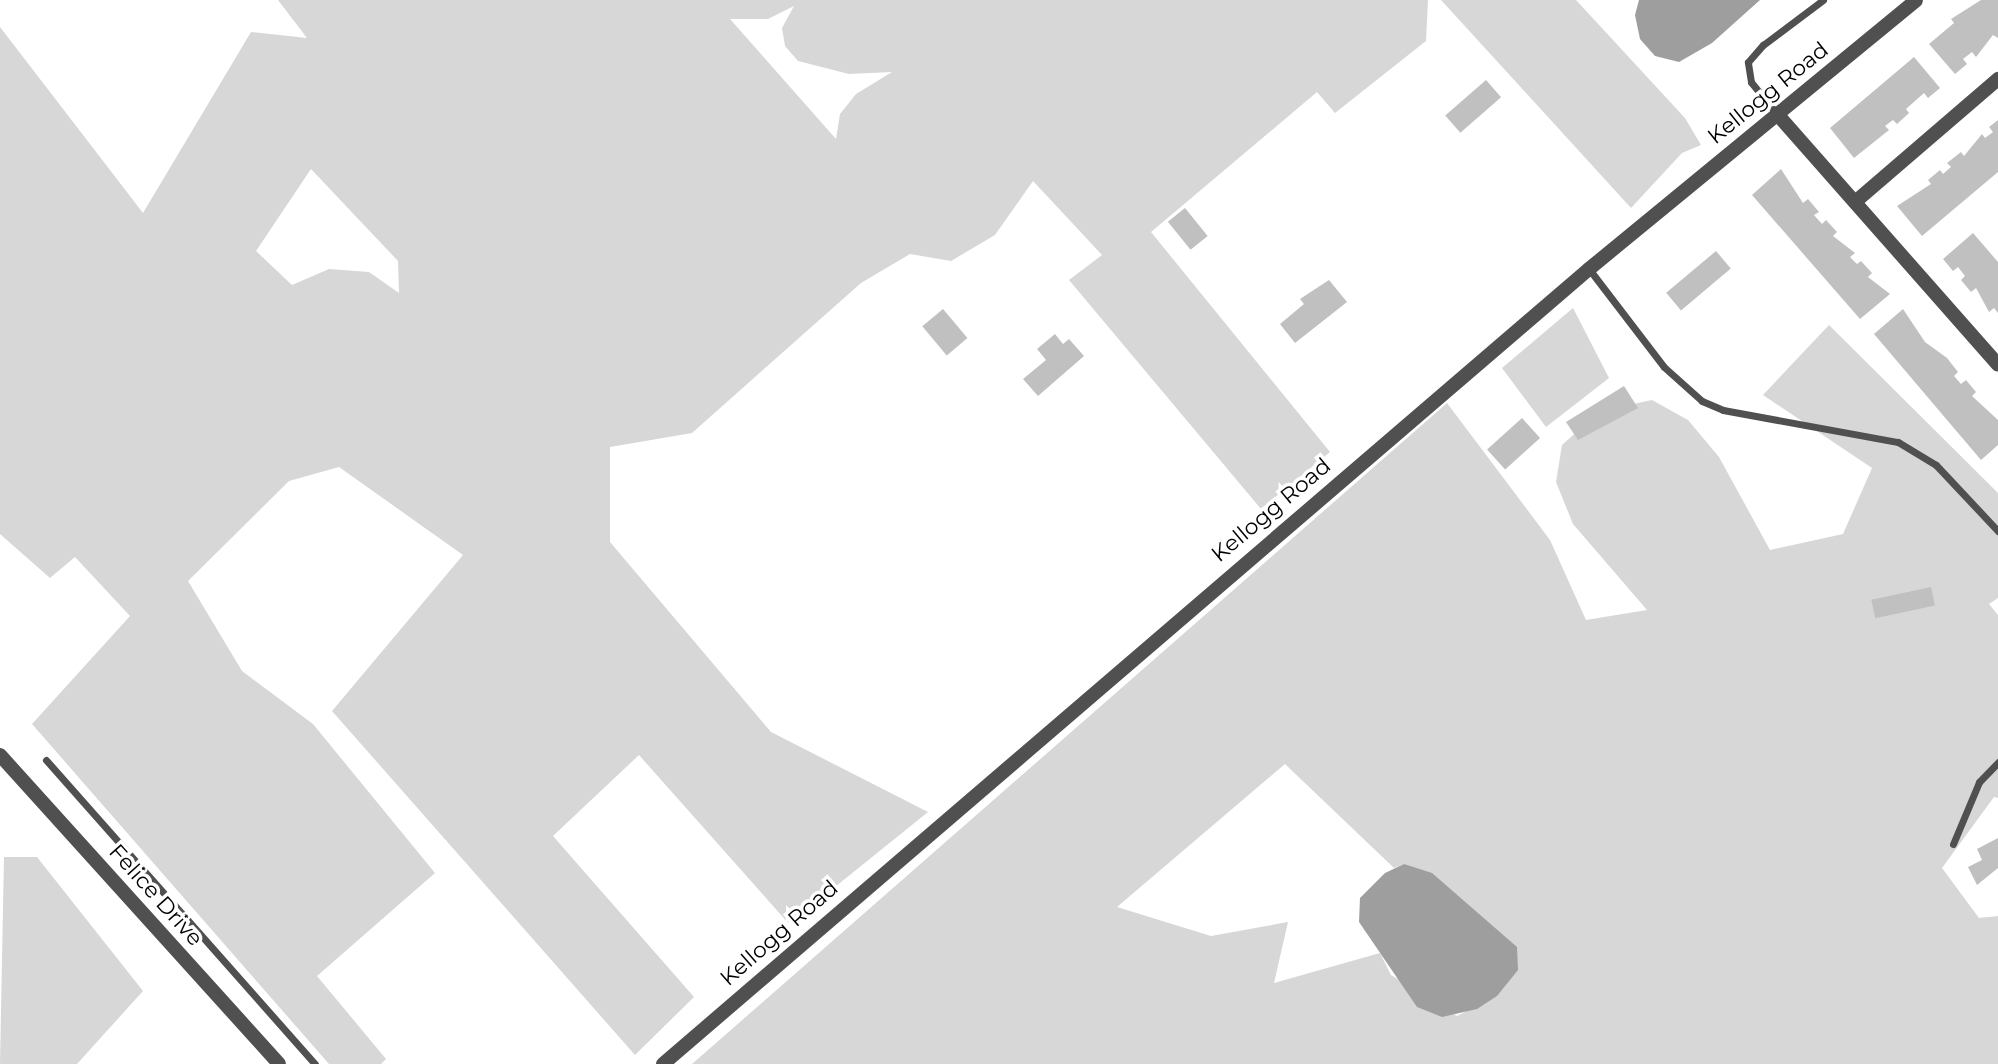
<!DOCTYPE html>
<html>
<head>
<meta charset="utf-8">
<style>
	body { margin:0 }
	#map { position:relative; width:1998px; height:1064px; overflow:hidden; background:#fff; font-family:Montserrat,sans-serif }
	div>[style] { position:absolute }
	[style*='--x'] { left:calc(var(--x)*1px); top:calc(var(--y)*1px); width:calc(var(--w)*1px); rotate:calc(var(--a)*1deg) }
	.green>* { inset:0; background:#d7d7d7 }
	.water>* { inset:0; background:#9e9e9e }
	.building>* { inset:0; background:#c0c0c0; transform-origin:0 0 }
	.lane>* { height:7px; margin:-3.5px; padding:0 3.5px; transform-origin:3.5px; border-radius:3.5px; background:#505050 }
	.street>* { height:14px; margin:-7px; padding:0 7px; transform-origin:7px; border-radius:7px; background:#505050 }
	span { translate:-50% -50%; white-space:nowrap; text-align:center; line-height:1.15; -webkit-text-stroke:7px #fff; paint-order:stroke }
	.street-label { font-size:22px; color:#000 }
</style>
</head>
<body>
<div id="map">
	<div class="green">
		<i style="clip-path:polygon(evenodd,278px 0,1428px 0,1426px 41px,1335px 113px,1317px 92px,1151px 232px,1330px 452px,1261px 509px,1069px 280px,1102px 255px,1033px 181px,995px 235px,951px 261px,910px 254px,861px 283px,692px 433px,610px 447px,610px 542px,771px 732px,928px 812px,789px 924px,639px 755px,553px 836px,694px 997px,635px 1055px,332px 711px,463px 555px,339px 467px,289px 481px,188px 581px,242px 671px,313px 724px,435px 873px,317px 976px,386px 1059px,381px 1064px,329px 1064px,32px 724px,130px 616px,75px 557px,50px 578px,0 534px,0 27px,143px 213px,251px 32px,307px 38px,278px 0,794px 6px,782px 28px,785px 46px,798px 61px,849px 74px,892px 72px,856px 94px,840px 114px,836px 139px,730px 19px,768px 19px,794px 6px,278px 0,311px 169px,398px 261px,399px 293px,369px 272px,329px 269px,292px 285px,256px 251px,311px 169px)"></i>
		<i style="clip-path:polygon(1441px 0,1576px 0,1685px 118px,1701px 145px,1682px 153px,1631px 208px)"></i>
		<i style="clip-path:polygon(1573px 308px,1609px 378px,1546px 427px,1502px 368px)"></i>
		<i style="clip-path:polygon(evenodd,1829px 325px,1998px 493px,1998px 598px,1989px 604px,1998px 615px,1998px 798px,1994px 797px,1942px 868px,1979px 918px,1998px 916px,1998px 1064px,692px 1064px,1447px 403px,1550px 540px,1586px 620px,1647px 610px,1573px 524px,1556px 482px,1562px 445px,1600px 411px,1652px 400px,1688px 420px,1719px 457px,1770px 550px,1843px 534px,1872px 468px,1763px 395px,1829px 325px,1285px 764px,1394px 868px,1404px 864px,1497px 996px,1457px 1016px,1391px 975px,1380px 953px,1274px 983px,1288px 922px,1211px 936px,1117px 907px,1285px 764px)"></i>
		<i style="clip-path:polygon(4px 857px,37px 857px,143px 991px,77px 1064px,0 1064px)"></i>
	</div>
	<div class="water">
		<i style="clip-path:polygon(1639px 0,1760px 0,1712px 43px,1679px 62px,1655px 56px,1640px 39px,1635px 15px)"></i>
		<i style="clip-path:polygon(1404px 864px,1432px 873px,1517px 947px,1518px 970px,1497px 996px,1477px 1009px,1442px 1017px,1417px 1007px,1359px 922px,1360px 898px,1385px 873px)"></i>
	</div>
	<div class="building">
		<i style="clip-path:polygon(1981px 0,1998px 0,1998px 38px,1993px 35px,1976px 57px,1972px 52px,1963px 59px,1967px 64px,1955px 74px,1929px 44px,1954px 23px,1951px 19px)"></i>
		<i style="clip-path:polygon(1914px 57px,1940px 88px,1928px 98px,1924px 93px,1906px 109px,1909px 113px,1897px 124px,1893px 120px,1885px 126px,1889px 130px,1854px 158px,1830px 128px)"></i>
		<i style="left:1486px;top:80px;width:23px;height:54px;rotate:49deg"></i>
		<i style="clip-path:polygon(1998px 120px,1998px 172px,1922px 236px,1897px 206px,1931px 184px,1928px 180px,1940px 170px,1943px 174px,1951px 167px,1947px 163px,1961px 152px,1964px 156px,1982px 134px,1985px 138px,1993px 132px,1989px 127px)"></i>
		<i style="clip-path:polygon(1781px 169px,1803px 203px,1808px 199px,1819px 212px,1814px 215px,1822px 224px,1826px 220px,1837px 232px,1833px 236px,1855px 253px,1850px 257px,1857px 264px,1861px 261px,1872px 273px,1868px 277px,1890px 294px,1860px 319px,1752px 195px)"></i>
		<i style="left:1185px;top:208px;width:36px;height:22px;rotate:51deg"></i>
		<i style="clip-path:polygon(1973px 233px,1998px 262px,1998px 313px,1994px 308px,1989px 312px,1976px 288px,1971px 292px,1961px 280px,1965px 276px,1958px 267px,1953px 271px,1943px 259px)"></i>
		<i style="left:1716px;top:251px;width:23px;height:65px;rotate:50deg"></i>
		<i style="clip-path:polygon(1329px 280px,1347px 302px,1295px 343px,1280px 324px,1304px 304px,1300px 299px)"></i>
		<i style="left:943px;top:309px;width:38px;height:27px;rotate:50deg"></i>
		<i style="clip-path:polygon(1903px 309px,1925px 342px,1947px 358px,1958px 372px,1954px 376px,1961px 384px,1966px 380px,1976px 392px,1972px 396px,1998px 420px,1998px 445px,1981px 460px,1874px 334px)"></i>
		<i style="clip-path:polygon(1055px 334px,1063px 344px,1069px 339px,1084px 356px,1038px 396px,1023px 379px,1046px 360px,1037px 349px)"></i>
		<i style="clip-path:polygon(1624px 386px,1638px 408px,1578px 440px,1566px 422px)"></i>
		<i style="left:1522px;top:418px;width:27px;height:47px;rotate:48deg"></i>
		<i style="left:1931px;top:587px;width:19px;height:61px;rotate:78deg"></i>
		<i style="clip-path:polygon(1998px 838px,1998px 868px,1977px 885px,1968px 867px,1982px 860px,1977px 849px)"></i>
	</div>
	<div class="lane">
		<i style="--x:1777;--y:114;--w:41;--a:-129.1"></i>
		<i style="--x:1751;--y:82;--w:20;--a:-99"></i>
		<i style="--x:1748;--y:62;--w:23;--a:-49"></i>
		<i style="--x:1763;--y:45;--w:75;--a:-36.9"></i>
		<i style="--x:1589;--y:269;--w:123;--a:52.6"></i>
		<i style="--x:1664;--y:367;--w:51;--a:41.8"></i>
		<i style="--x:1702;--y:401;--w:23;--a:23"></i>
		<i style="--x:1723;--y:410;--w:178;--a:10.4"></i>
		<i style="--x:1898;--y:442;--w:44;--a:31.2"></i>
		<i style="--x:1936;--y:465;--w:91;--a:46.8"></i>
		<i style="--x:46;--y:760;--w:406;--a:48.5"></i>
		<i style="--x:1953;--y:844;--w:67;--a:-67.2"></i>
		<i style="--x:1979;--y:782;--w:28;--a:-46"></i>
	</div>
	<div class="street">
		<i style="--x:1777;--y:114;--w:334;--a:48.6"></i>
		<i style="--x:1855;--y:202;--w:189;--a:-40.7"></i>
		<i style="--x:0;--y:755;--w:416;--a:47.9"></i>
		<i style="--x:663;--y:1064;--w:1220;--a:-40.65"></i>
		<i style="--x:1589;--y:269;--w:423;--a:-39.4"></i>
	</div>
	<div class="street-label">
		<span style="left:1768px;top:93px;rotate:-39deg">Kellogg Road</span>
		<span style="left:1271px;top:510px;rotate:-40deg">Kellogg Road</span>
		<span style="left:156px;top:895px;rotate:48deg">Felice Drive</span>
		<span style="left:779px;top:933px;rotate:-41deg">Kellogg Road</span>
	</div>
</div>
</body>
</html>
